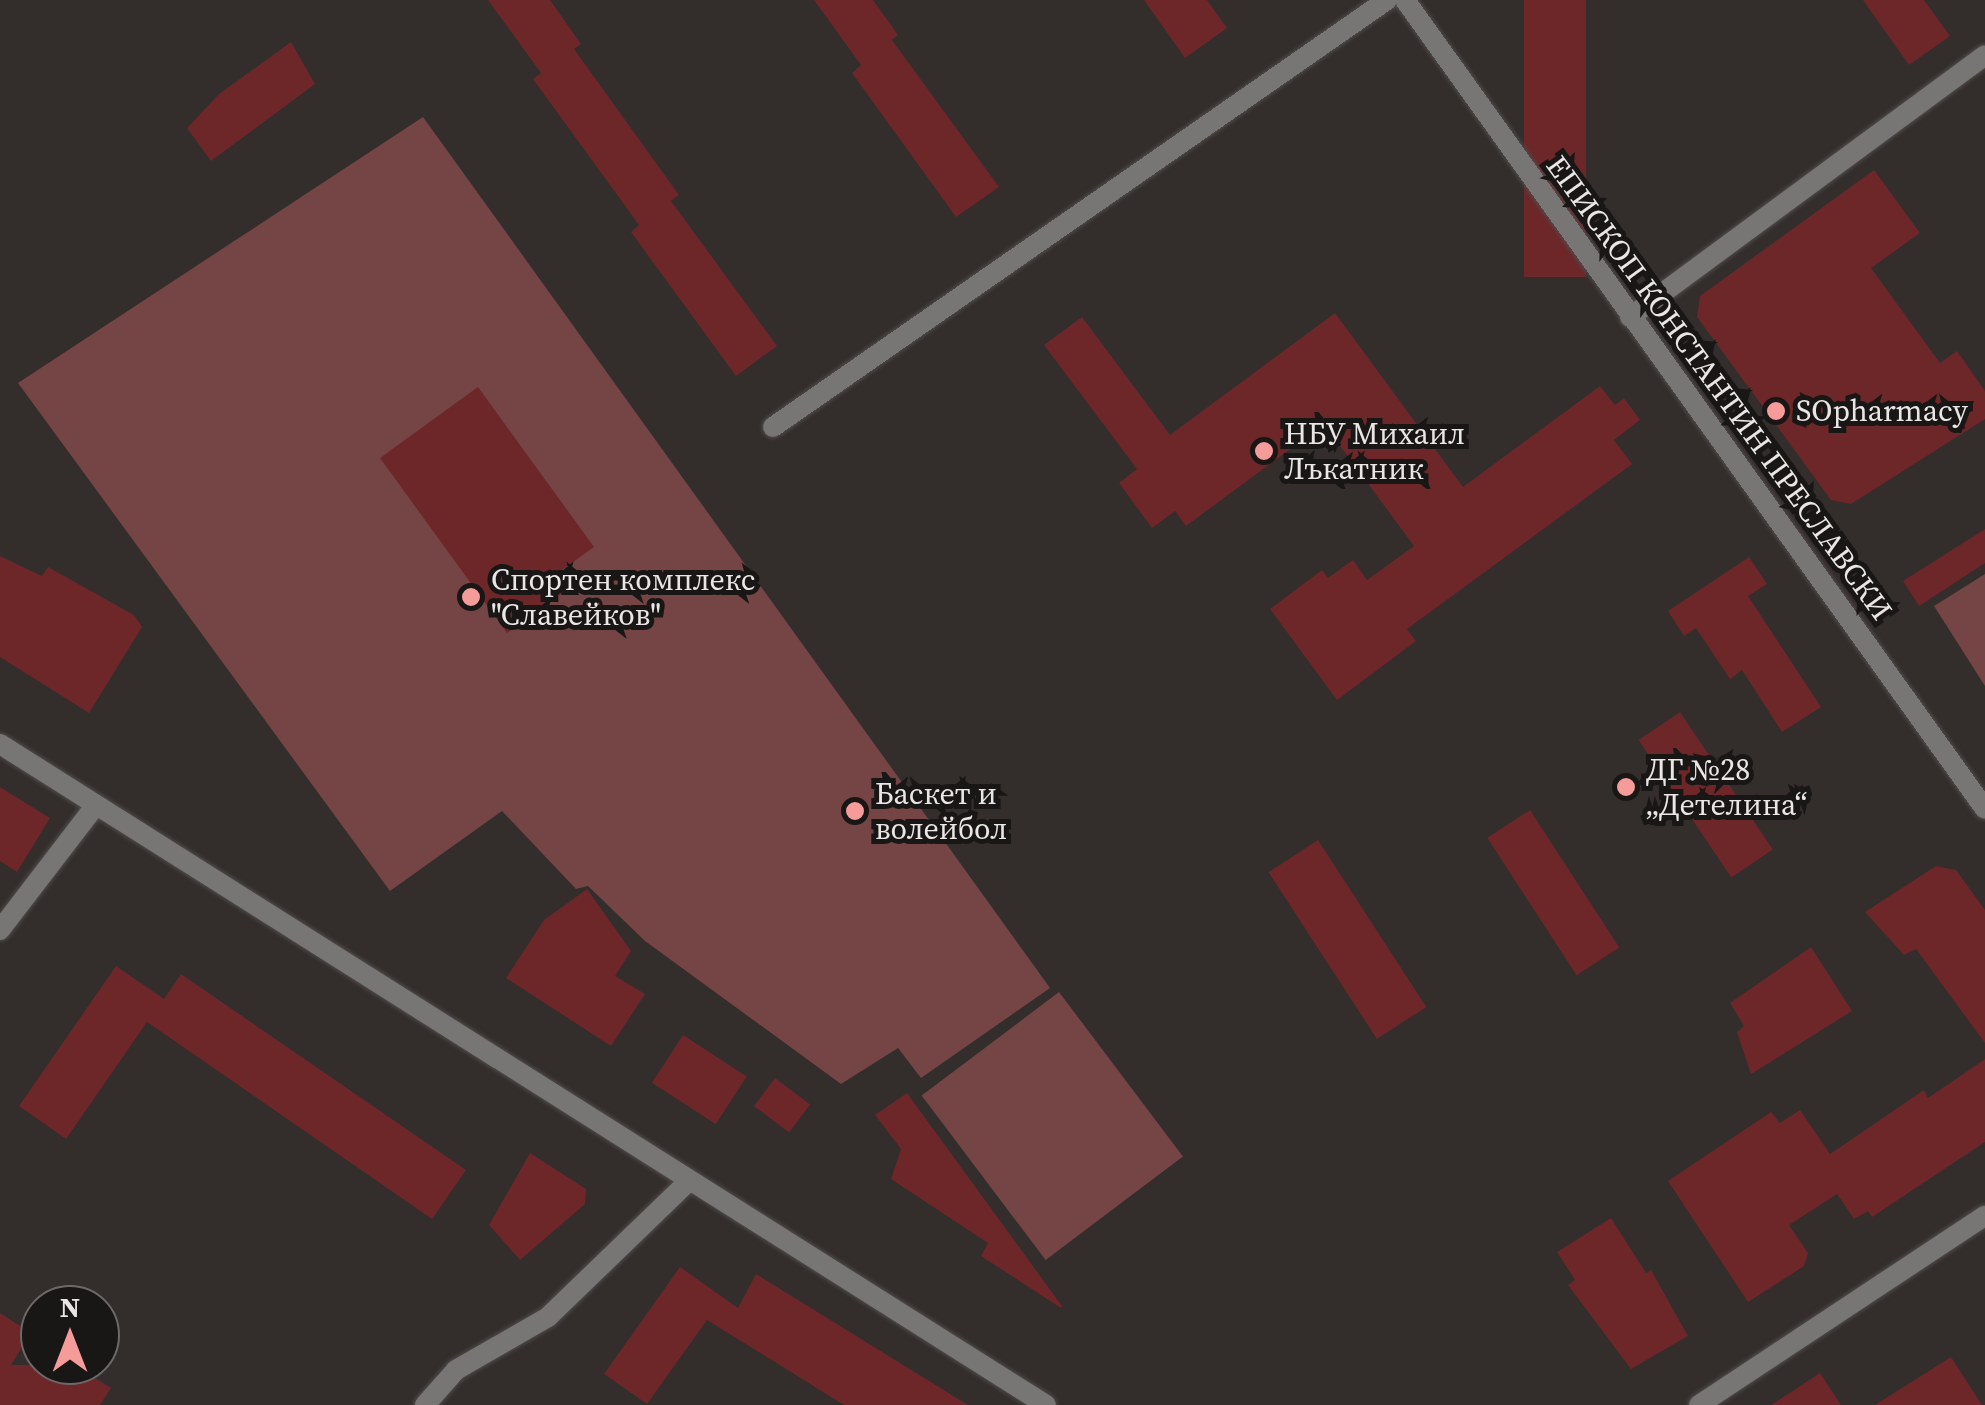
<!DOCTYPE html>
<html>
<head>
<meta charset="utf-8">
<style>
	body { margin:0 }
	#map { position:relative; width:1985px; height:1405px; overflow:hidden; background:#332d2c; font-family:"Source Serif 4",serif }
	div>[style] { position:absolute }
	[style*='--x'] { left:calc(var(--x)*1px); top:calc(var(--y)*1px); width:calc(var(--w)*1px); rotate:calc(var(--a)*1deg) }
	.green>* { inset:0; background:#754444; transform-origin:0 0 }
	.building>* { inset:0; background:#6d2729; transform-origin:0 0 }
	.roads { filter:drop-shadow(0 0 2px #504b4a) drop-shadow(0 0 2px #504b4a) }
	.minor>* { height:20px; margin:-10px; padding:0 10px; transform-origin:10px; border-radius:10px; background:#787575 }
	.tertiary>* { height:20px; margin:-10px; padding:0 10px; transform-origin:10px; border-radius:10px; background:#787575 }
	.dots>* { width:28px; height:28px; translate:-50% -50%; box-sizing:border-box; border:5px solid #191616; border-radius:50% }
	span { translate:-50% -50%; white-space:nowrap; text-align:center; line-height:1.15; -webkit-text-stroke:10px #191616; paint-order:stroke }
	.street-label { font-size:30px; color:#ebe6e6 }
	.poi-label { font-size:30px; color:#ebe6e6 }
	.left { translate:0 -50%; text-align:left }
	.north { position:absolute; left:20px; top:1285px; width:100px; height:100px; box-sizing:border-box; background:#191616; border:2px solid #6d6969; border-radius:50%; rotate:0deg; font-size:28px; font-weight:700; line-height:40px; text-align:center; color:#ebe6e6 }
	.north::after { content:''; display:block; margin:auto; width:35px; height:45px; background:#f59b99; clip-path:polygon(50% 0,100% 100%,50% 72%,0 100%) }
</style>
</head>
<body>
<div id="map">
	<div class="green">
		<i style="clip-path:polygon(423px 117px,1050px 988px,921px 1078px,898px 1048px,841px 1084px,645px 941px,588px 886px,576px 889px,502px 811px,390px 891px,18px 383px)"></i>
		<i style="clip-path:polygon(1985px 574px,1985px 686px,1934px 606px)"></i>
		<i style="left:1059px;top:992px;width:206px;height:172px;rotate:53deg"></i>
	</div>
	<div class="building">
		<i style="clip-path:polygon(488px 0,550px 0,581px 44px,574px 49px,679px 195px,671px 201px,777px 346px,736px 376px,631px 232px,639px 225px,533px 79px,541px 73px)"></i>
		<i style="clip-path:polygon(814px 0,873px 0,898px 35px,892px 40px,999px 187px,956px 217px,852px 73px,861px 65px)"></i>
		<i style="clip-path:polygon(1144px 0,1207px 0,1227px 28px,1185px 58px)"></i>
		<i style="left:1524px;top:0;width:62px;height:277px"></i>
		<i style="clip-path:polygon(1863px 0,1924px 0,1950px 36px,1909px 65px)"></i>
		<i style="clip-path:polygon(291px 42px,315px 84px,211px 161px,187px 128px,219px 94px)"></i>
		<i style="clip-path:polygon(1874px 170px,1920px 233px,1871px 268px,1940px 363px,1957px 351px,1985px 391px,1985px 419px,1851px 504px,1831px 500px,1697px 317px,1700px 296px)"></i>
		<i style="clip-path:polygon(1335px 313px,1463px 487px,1600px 386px,1615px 405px,1624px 398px,1640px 420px,1614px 440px,1632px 464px,1407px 629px,1416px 641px,1337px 700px,1270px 609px,1322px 570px,1328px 578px,1353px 560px,1367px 580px,1414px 546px,1324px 424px,1186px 526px,1175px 511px,1152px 528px,1119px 483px,1137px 469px,1044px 345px,1082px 317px,1170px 435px)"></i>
		<i style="clip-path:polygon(478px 387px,594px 547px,555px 575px,566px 590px,507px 633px,380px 458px)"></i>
		<i style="clip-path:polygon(1985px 529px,1985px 563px,1919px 606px,1903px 581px)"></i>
		<i style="clip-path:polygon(0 556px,42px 576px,48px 567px,134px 615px,142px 627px,89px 713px,0 657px)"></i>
		<i style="clip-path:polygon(1749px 557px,1767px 584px,1748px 596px,1821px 707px,1782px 732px,1742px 670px,1730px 679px,1696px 628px,1684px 636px,1668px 611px)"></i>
		<i style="left:1680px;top:712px;width:166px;height:50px;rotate:56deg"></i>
		<i style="clip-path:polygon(0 787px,50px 818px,17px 872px,0 861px)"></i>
		<i style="left:1530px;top:810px;width:164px;height:51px;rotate:57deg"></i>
		<i style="left:1318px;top:840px;width:199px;height:59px;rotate:57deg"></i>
		<i style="clip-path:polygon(1936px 866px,1956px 870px,1985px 910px,1985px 1043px,1916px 949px,1904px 955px,1865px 912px)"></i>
		<i style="clip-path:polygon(587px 889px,631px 951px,615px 976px,645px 994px,611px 1046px,506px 978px,544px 920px)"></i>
		<i style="clip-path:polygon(1811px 947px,1852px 1011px,1751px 1074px,1737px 1032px,1744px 1026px,1730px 1003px)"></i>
		<i style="clip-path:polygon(116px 966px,164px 999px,181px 974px,466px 1170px,432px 1219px,147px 1022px,66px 1139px,19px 1106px)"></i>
		<i style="left:683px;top:1035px;width:76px;height:57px;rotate:33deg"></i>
		<i style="clip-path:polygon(1985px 1059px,1985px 1142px,1872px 1217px,1868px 1211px,1854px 1219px,1837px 1194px,1789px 1225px,1808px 1253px,1804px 1266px,1748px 1302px,1668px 1181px,1771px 1112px,1780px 1123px,1800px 1110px,1830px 1154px,1924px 1090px,1928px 1098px)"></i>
		<i style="left:775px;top:1078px;width:44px;height:35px;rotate:37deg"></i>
		<i style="clip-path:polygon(907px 1093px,1062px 1306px,1061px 1308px,981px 1256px,988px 1243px,891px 1179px,901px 1149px,875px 1115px)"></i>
		<i style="clip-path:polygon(530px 1153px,586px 1189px,585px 1204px,520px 1260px,489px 1225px)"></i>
		<i style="clip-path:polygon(1611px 1218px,1646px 1273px,1651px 1270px,1688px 1336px,1631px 1369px,1568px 1285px,1575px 1280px,1557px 1252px)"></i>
		<i style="clip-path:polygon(680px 1267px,738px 1308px,756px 1274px,968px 1405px,844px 1405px,707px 1320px,647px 1404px,604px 1374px)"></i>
		<i style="clip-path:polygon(0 1313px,31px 1333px,11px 1365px,74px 1365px,111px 1388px,100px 1405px,0 1405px)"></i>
		<i style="clip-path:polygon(1951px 1357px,1982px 1405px,1875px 1405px)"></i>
		<i style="clip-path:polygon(1820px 1373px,1841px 1405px,1771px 1405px)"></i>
	</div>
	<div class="roads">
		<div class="minor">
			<i style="--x:1630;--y:317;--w:441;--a:-36.4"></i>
			<i style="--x:773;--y:427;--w:748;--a:-34.82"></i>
			<i style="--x:0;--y:744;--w:1237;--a:32.29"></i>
			<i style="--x:0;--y:930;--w:153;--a:-52.5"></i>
			<i style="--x:425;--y:1405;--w:47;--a:-48.5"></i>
			<i style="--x:456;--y:1370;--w:106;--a:-29.9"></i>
			<i style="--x:548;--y:1317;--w:196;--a:-44"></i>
			<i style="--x:1699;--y:1405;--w:343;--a:-33.5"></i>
		</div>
		<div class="tertiary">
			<i style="--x:1405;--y:0;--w:995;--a:54.36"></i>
		</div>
	</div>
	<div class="dots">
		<i style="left:1776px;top:411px;background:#f59b99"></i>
		<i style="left:1264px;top:451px;background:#f59b99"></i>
		<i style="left:471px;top:597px;background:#f59b99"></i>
		<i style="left:1626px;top:787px;background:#f59b99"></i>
		<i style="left:855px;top:811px;background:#f59b99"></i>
	</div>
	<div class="street-label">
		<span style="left:1719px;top:388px;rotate:54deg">ЕПИСКОП КОНСТАНТИН ПРЕСЛАВСКИ</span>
	</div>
	<div class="poi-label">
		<span class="left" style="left:1796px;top:411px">SOpharmacy</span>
		<span class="left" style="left:1284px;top:451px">НБУ Михаил<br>Лъкатник</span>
		<span class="left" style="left:491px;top:597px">Спортен комплекс<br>"Славейков"</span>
		<span class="left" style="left:1646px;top:787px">ДГ №28<br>„Детелина“</span>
		<span class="left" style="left:875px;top:811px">Баскет и<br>волейбол</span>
	</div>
	<div class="north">N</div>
</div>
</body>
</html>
